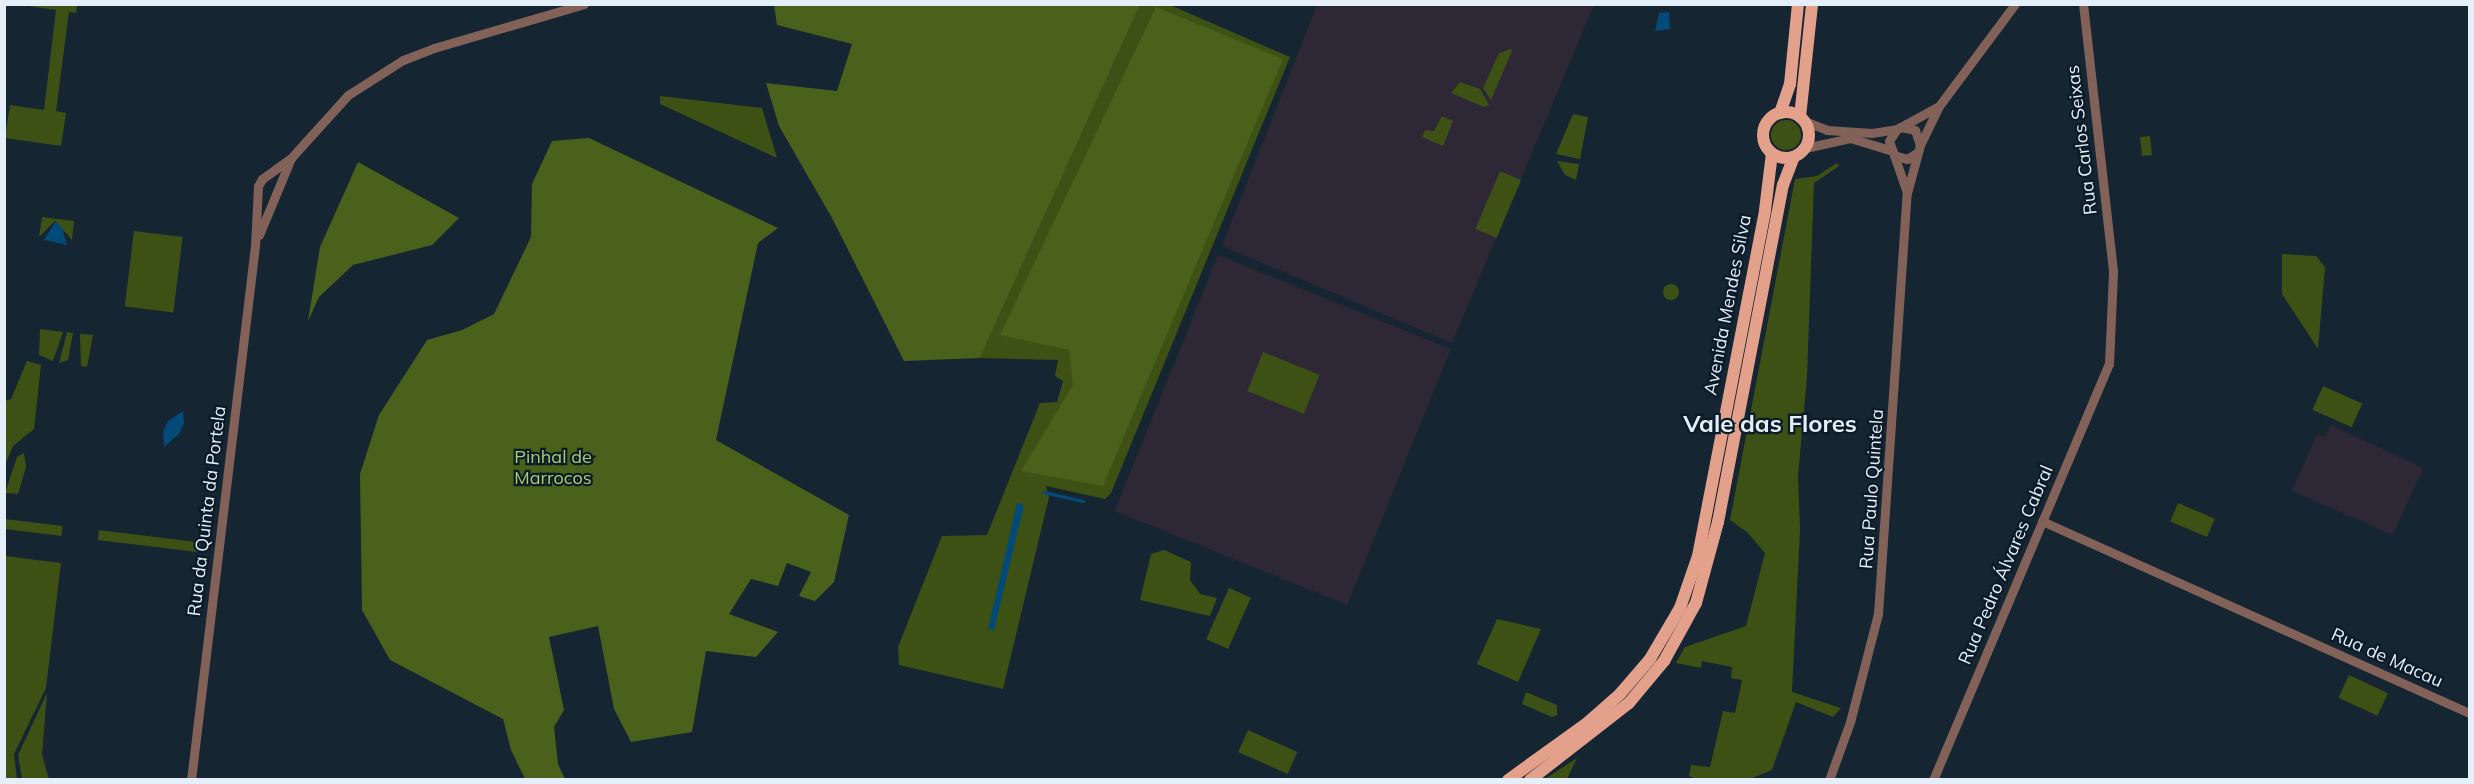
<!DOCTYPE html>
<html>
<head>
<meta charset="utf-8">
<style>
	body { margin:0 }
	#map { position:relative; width:2474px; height:784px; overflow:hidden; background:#152532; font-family:Mulish,sans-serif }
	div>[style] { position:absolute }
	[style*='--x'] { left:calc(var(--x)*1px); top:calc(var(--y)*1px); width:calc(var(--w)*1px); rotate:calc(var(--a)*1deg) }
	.education>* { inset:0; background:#2e2736; transform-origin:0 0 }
	.green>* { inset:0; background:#3d5114; transform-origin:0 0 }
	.round { border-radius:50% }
	.forest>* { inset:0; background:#49611a }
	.water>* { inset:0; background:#034a79 }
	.stream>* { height:3px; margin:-1.5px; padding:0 1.5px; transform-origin:1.5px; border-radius:1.5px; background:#034a79 }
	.tertiary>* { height:9px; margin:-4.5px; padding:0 4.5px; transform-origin:4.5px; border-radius:4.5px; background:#826258 }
	.primary>* { height:12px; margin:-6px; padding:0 6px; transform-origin:6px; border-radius:6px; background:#e3a08b }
	.primary>.ring { margin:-6px; padding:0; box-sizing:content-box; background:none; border:12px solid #e3a08b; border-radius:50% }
	span { translate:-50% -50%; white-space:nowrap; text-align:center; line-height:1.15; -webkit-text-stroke:4.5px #0c1b28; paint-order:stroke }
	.street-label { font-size:18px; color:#e5eff9 }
	.park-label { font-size:18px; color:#a9ce6e }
	.district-label { font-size:24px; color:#e5eff9; font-weight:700 }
	.frame { position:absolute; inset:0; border:6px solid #e5eff9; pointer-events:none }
</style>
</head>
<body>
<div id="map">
	<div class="education">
		<i style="clip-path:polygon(1317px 5px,1594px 5px,1452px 343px,1222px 246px)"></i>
		<i style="left:1218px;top:255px;width:251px;height:276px;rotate:22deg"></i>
		<i style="clip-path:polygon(2331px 425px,2423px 468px,2393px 535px,2292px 491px,2317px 434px,2325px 437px)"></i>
	</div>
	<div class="green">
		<i style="clip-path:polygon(21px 5px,77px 5px,76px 13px,69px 12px,56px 111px,66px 113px,61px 146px,5px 138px,10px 105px,44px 110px,56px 10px)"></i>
		<i style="clip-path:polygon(1140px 5px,1170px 5px,1290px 57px,1111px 493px,1105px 499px,1046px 486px,1049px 497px,1003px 689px,899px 665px,898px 647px,942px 536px,987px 535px,1040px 403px,1057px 402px,1063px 381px,1055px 376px,1058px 360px,980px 358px)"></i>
		<i style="clip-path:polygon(1511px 49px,1512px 51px,1491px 100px,1483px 88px,1499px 53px)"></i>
		<i style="clip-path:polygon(1460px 82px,1480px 89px,1489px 105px,1484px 107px,1451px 93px)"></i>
		<i style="clip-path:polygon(660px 96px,762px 108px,777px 158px,660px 104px)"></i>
		<i style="clip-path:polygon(1573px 114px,1588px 117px,1580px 159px,1556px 154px)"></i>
		<i style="clip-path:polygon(1442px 116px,1453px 121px,1443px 146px,1422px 137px,1425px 130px,1434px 131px)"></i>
		<i class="round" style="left:1771px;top:120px;width:30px;height:30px"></i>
		<i style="left:2150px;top:136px;width:19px;height:10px;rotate:84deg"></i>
		<i style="clip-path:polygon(1557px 161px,1579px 164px,1576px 180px,1565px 175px)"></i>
		<i style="clip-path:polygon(1837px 163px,1839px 166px,1814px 183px,1807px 377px,1798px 476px,1800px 530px,1792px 692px,1841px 708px,1833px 717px,1796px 702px,1772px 770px,1750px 779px,1696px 779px,1689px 776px,1691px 765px,1710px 767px,1723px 711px,1735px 713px,1742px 680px,1731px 678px,1732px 667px,1702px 661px,1701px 668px,1676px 663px,1685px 647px,1746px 626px,1765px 553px,1747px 532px,1730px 520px,1795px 179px,1817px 176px)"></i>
		<i style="left:1500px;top:171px;width:23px;height:63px;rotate:23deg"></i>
		<i style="clip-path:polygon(42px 217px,74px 221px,72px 240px,55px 221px,39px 237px)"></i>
		<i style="left:134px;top:231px;width:49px;height:76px;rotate:7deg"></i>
		<i style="clip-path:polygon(2282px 254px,2316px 256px,2325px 267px,2318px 349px,2282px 294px)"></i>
		<i class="round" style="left:1663px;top:284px;width:16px;height:16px"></i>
		<i style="clip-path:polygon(40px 329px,63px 332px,53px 361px,39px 355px)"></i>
		<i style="clip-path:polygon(67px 332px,73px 333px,68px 360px,59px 363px)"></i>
		<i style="clip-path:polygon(80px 334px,93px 335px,87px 367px,81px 366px)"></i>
		<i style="left:1263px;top:352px;width:61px;height:42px;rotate:22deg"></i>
		<i style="clip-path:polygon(27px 361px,41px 365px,34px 429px,13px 446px,5px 465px,5px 401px,11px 399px)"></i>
		<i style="left:2323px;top:386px;width:43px;height:26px;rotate:24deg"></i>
		<i style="clip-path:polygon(24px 453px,26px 467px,18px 494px,5px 493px,17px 457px)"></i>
		<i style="left:2178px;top:503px;width:40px;height:20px;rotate:23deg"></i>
		<i style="left:5px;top:519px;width:58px;height:10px;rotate:7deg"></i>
		<i style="left:99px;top:530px;width:102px;height:10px;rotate:7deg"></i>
		<i style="clip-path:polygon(1164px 550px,1191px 562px,1190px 580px,1200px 594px,1217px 598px,1210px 616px,1140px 600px,1151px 554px)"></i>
		<i style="clip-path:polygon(5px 556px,61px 563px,46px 688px,14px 754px,17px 779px,5px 779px)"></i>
		<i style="left:1229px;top:588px;width:24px;height:56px;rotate:24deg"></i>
		<i style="clip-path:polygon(1497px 619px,1541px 629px,1518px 682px,1477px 664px)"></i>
		<i style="left:2349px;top:675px;width:43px;height:25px;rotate:25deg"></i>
		<i style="clip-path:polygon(1526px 692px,1557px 705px,1557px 715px,1552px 717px,1522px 704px)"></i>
		<i style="clip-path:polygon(47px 693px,42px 755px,49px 779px,22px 779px,18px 755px)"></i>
		<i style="left:1248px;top:730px;width:54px;height:24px;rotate:24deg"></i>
		<i style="clip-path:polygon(1577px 758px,1567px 779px,1545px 779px)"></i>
	</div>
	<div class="forest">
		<i style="clip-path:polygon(774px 5px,1140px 5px,980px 358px,904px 361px,832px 218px,779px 126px,766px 83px,837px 91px,852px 44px,777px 25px)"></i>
		<i style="clip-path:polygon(1156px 7px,1283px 59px,1103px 486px,1021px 471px,1073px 385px,1069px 350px,1000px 335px)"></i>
		<i style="clip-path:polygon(589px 138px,778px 228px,758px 243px,716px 440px,849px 515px,834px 582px,815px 601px,799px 596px,811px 572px,787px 563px,778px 586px,751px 579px,729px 614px,778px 632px,756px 657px,706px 651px,692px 732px,631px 742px,614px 709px,598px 626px,549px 637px,564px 710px,554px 727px,558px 764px,565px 779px,525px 779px,511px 750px,503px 719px,390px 660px,362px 610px,360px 474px,379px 415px,427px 340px,462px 330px,494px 314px,531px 237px,532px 184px,552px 141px)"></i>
		<i style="clip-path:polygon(358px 162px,459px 218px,432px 245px,353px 265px,319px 297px,308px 321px,320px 247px)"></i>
	</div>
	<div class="water">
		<i style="clip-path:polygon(1669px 12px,1670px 29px,1655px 31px,1659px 13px)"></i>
		<i style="clip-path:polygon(55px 222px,62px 227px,67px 245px,44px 240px)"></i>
		<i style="clip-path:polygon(183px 411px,184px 423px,179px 434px,164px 447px,163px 431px,168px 421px)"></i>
		<i style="clip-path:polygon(1017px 503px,1024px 505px,994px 630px,988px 629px)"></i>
	</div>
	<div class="stream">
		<i style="--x:1043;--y:492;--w:41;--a:12.7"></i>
	</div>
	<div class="tertiary">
		<i style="--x:1804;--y:121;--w:25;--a:21"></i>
		<i style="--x:1827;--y:130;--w:45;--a:3.8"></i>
		<i style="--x:1872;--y:133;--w:25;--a:-9"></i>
		<i style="--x:1897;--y:129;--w:48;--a:-28.7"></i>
		<i style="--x:1900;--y:127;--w:15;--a:11"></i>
		<i style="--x:1915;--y:130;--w:16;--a:72"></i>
		<i style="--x:1897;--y:129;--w:14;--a:124"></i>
		<i style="--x:1889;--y:141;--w:15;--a:70"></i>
		<i style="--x:1894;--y:155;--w:14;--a:17"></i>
		<i style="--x:1907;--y:159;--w:13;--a:-32"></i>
		<i style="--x:1805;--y:148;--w:46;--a:-12.5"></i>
		<i style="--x:1850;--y:138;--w:42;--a:16.7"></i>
		<i style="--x:1894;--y:155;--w:39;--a:71"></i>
		<i style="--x:259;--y:235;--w:83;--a:-67.4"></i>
		<i style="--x:291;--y:158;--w:85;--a:-47.9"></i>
		<i style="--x:348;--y:95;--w:65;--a:-32.5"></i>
		<i style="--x:403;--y:60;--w:33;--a:-21"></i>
		<i style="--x:434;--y:48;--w:156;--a:-16.3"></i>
		<i style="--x:2042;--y:521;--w:469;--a:24.2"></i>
		<i style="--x:191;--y:780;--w:538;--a:-83.17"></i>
		<i style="--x:255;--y:246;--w:60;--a:-87.1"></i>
		<i style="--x:258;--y:186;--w:8;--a:-60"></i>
		<i style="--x:262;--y:179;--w:36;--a:-36"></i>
		<i style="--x:1829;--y:780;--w:62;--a:-70.1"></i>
		<i style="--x:1850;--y:722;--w:112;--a:-75.5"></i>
		<i style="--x:1878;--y:614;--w:422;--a:-86.1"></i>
		<i style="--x:1907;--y:193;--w:50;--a:-74.8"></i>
		<i style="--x:1920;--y:145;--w:43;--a:-64"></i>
		<i style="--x:1939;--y:106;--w:127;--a:-53.3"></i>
		<i style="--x:1933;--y:780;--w:452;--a:-67.1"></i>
		<i style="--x:2109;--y:364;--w:93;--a:-87.5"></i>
		<i style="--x:2113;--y:271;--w:269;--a:-96.4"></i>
	</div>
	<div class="primary">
		<i class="ring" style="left:1763px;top:112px;width:34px;height:34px"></i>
		<i style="--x:1780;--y:113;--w:31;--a:-71"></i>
		<i style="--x:1790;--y:84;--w:80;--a:-84.3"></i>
		<i style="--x:1800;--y:117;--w:114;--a:-83.9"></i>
		<i style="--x:1508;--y:780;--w:96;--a:-35.7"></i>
		<i style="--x:1586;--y:724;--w:45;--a:-41.4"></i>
		<i style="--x:1620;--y:694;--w:46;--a:-49.4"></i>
		<i style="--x:1650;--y:659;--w:59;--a:-59.5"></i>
		<i style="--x:1680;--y:608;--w:55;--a:-70.9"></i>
		<i style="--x:1698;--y:556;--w:352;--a:-79"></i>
		<i style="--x:1765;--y:210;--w:57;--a:-83"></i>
		<i style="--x:1530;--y:780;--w:125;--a:-37.9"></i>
		<i style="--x:1629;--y:703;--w:55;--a:-50.2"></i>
		<i style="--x:1664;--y:661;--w:66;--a:-61.1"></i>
		<i style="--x:1696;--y:603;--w:84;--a:-74.8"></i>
		<i style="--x:1718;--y:522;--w:343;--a:-79.1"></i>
		<i style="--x:1783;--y:185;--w:30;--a:-69"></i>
	</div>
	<div class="street-label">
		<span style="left:2082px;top:140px;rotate:-97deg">Rua Carlos Seixas</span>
		<span style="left:1728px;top:305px;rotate:-79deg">Avenida Mendes Silva</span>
		<span style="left:1872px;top:489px;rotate:-86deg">Rua Paulo Quintela</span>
		<span style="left:207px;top:511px;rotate:-83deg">Rua da Quinta da Portela</span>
		<span style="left:2006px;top:565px;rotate:-67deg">Rua Pedro Álvares Cabral</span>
		<span style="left:2387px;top:658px;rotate:24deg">Rua de Macau</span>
	</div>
	<div class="park-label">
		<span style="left:553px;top:468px">Pinhal de<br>Marrocos</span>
	</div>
	<div class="district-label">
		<span style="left:1770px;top:424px">Vale das Flores</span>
	</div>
	<div class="frame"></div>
</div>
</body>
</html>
